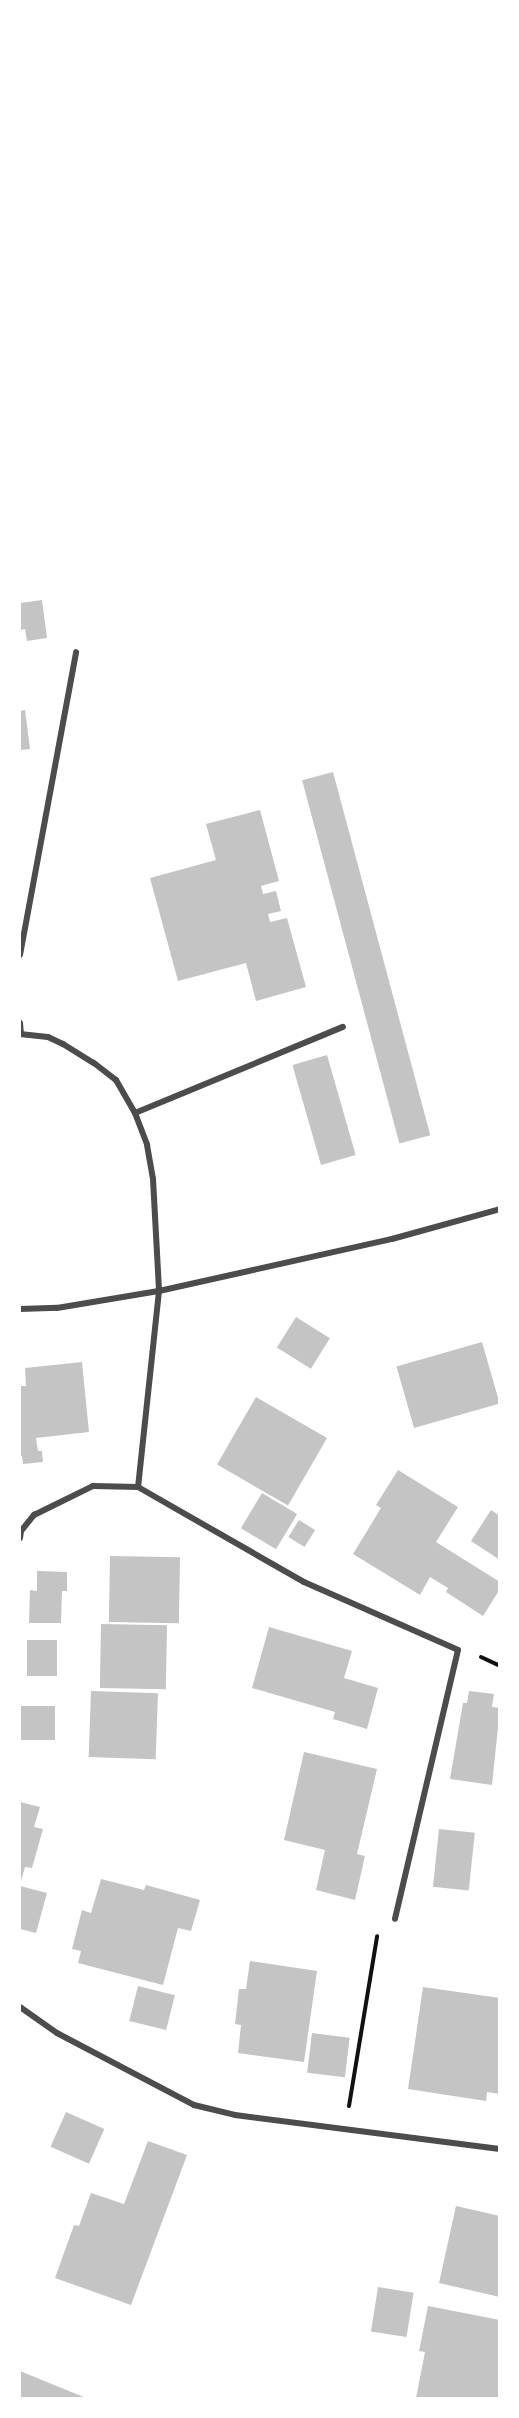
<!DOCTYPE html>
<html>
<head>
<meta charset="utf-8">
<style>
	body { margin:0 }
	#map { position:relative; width:519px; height:2418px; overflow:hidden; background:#fff; font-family:"Exo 2",sans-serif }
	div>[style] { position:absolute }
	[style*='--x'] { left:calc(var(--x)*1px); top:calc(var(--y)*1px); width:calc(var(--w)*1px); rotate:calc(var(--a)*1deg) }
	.building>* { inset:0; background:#c4c4c4; transform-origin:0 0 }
	.path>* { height:4px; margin:-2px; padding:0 2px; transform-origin:2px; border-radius:2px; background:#111 }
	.minor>* { height:6px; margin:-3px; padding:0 3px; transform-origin:3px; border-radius:3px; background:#4c4c4c }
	span { translate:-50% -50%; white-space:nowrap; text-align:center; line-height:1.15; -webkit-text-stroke:4.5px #fff; paint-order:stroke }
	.frame { position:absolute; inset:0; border:21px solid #fff; pointer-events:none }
</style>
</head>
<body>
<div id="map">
	<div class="building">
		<i style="clip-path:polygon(42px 600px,47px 638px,27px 641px,25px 629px,20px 630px,20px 603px)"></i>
		<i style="clip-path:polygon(25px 710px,30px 749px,20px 750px,20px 711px)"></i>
		<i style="left:333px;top:772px;width:376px;height:32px;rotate:75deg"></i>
		<i style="clip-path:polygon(260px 810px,279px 881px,261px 886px,263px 894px,276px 891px,281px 911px,268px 914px,270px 922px,287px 918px,306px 987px,256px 1001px,246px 963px,178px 981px,150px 878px,216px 860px,206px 824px)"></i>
		<i style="left:327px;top:1055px;width:104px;height:36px;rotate:74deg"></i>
		<i style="left:296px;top:1317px;width:40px;height:36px;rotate:32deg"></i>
		<i style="left:482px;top:1342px;width:64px;height:89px;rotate:74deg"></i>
		<i style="clip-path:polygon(82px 1362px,89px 1432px,36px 1438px,38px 1451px,42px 1451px,43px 1462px,23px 1464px,22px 1456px,20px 1456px,20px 1386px,26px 1386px,25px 1368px)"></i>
		<i style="left:256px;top:1397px;width:82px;height:78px;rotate:30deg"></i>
		<i style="clip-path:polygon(398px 1470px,458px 1507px,436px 1542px,500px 1582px,500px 1589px,483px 1616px,446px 1592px,448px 1588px,430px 1577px,420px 1595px,353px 1554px,381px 1508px,376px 1505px)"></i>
		<i style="left:262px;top:1493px;width:41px;height:41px;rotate:31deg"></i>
		<i style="clip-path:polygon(491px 1510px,500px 1516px,500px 1560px,471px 1541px)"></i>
		<i style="left:299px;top:1520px;width:19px;height:20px;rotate:32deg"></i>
		<i style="left:110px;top:1556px;width:70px;height:66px;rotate:1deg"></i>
		<i style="clip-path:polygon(37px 1571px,67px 1572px,67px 1591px,62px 1591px,61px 1623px,29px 1623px,30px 1590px,37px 1591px)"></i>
		<i style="left:101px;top:1624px;width:66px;height:64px;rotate:1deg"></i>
		<i style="clip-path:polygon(269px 1627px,352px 1651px,344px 1678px,378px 1688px,367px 1729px,333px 1719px,335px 1712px,252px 1688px)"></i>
		<i style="left:27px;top:1640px;width:30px;height:36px"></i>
		<i style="left:91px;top:1691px;width:67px;height:66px;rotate:2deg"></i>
		<i style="clip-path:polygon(469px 1691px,494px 1694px,492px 1707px,500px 1708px,492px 1785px,450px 1779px,463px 1703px,467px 1703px)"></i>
		<i style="left:20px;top:1706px;width:35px;height:34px"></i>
		<i style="clip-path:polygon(304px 1752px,377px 1769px,357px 1854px,365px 1856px,355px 1900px,316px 1890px,325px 1850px,284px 1840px)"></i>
		<i style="clip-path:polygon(20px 1802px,40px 1807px,34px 1827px,43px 1829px,32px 1868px,25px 1867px,21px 1881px)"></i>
		<i style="left:439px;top:1829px;width:36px;height:58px;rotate:6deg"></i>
		<i style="clip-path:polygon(101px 1879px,144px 1890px,146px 1885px,200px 1900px,191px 1931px,178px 1928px,163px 1985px,78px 1963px,81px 1951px,72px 1949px,82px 1910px,91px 1913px)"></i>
		<i style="clip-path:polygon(20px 1886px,47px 1893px,36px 1933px,20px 1929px)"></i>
		<i style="clip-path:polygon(250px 1961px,317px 1971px,304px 2062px,238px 2053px,241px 2025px,235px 2024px,239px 1989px,246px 1989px)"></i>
		<i style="left:138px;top:1986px;width:38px;height:36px;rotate:14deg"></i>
		<i style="clip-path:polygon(423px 1987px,500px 1998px,500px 2094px,487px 2092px,486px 2101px,408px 2089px)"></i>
		<i style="left:312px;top:2033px;width:38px;height:40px;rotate:7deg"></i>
		<i style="left:66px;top:2112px;width:42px;height:38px;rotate:24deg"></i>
		<i style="clip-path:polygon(148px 2141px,187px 2155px,131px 2305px,55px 2278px,74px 2225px,79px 2226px,91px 2193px,124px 2204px)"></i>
		<i style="clip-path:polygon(456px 2206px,500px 2216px,500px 2297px,439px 2283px)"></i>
		<i style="left:378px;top:2287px;width:36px;height:45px;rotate:9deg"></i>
		<i style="clip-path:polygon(428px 2306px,500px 2320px,500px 2398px,416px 2398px,425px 2352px,419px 2351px)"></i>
		<i style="clip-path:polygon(20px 2371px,86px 2398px,20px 2398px)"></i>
	</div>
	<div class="path">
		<i style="--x:481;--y:1657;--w:21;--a:25"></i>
		<i style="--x:349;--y:2106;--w:172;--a:-80.6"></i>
	</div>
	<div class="minor">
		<i style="--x:20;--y:955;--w:308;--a:-79.5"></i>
		<i style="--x:20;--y:1023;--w:11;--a:85"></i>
		<i style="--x:20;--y:1034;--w:28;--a:6"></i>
		<i style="--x:48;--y:1037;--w:17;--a:25"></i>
		<i style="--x:63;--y:1044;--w:36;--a:32"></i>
		<i style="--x:94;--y:1063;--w:28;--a:38"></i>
		<i style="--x:116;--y:1080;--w:38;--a:60"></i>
		<i style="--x:135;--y:1113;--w:34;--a:69"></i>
		<i style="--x:147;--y:1145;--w:35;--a:80"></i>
		<i style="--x:153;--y:1179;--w:112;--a:86.9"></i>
		<i style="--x:159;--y:1291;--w:197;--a:96.1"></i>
		<i style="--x:135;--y:1113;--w:225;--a:-22.5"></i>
		<i style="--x:20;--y:1309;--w:37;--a:-2"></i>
		<i style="--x:57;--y:1308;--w:103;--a:-9.5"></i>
		<i style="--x:159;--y:1291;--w:239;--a:-12.6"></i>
		<i style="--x:392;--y:1239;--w:112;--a:-15.5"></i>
		<i style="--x:20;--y:1538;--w:7;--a:-82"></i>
		<i style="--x:21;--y:1531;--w:21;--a:-51"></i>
		<i style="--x:34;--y:1515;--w:66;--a:-26.2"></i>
		<i style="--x:93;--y:1486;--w:45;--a:1.3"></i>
		<i style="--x:138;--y:1487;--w:191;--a:29.8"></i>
		<i style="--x:304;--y:1582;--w:168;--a:23.8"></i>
		<i style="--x:458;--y:1650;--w:276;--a:103.2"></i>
		<i style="--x:20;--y:2007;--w:45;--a:35.1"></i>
		<i style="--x:57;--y:2033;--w:155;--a:27.7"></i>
		<i style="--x:194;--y:2105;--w:42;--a:13.7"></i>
		<i style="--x:235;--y:2115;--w:267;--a:7.3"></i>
	</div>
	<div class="frame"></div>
</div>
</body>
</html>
